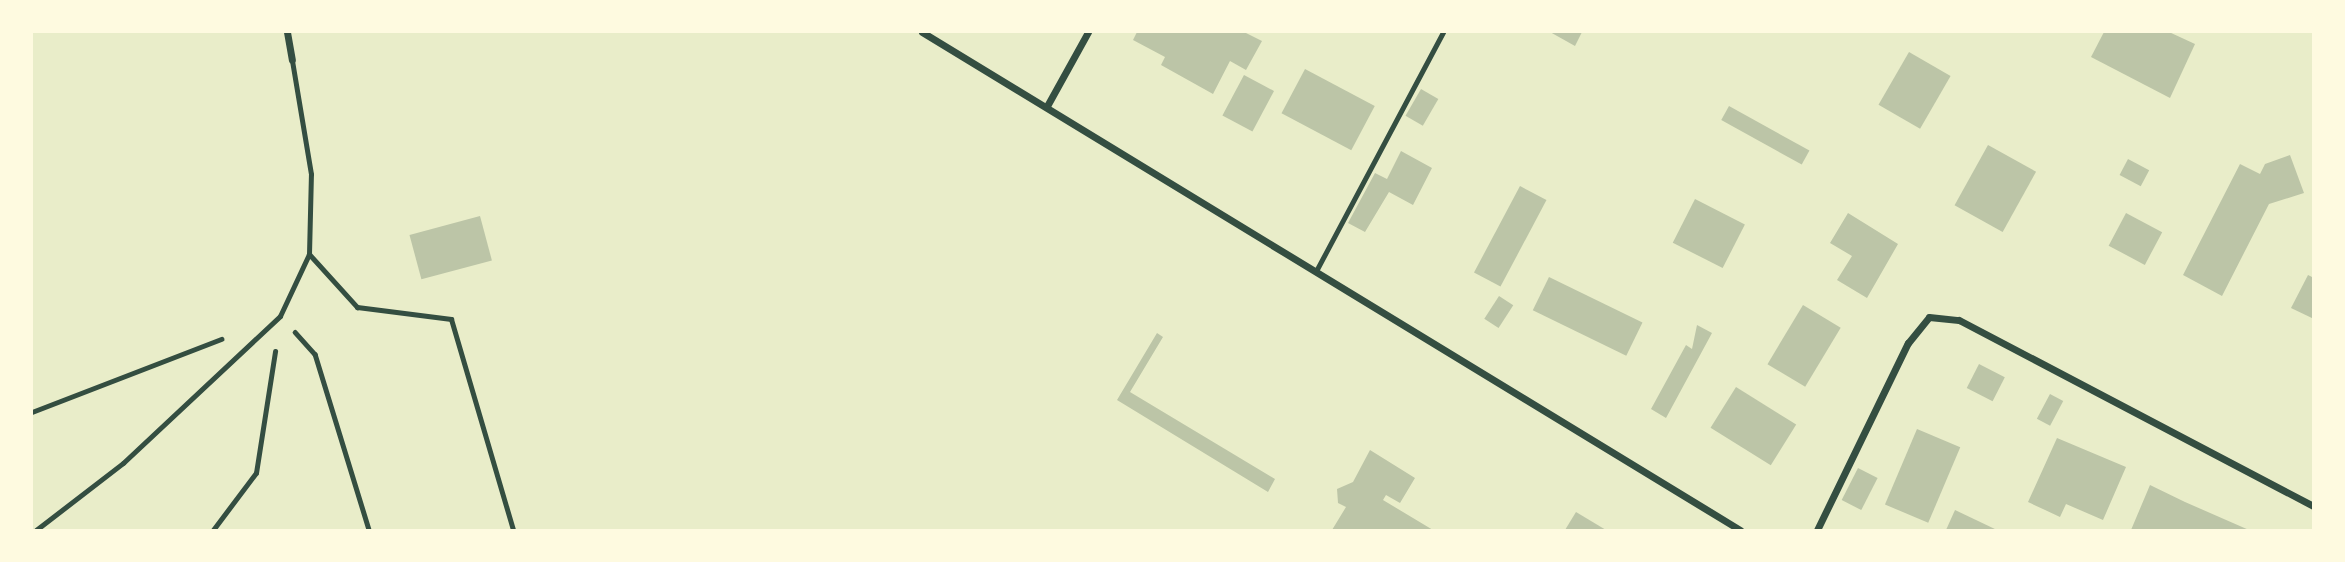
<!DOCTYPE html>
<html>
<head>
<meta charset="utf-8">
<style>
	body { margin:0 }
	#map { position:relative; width:2345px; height:562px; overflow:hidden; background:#e9edc9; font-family:Commissioner,sans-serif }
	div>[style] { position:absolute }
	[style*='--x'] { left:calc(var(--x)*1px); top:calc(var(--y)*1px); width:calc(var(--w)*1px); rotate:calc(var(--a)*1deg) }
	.building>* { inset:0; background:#bcc5a7; transform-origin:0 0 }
	.path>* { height:4.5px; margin:-2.25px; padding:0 2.25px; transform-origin:2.25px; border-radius:2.25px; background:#344e41 }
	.service>* { height:5px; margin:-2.5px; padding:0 2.5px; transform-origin:2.5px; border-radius:2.5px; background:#344e41 }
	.minor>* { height:7px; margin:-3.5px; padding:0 3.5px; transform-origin:3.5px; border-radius:3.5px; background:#344e41 }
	span { translate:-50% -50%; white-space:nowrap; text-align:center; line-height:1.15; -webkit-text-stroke:6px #fefae0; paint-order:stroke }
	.frame { position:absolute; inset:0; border:33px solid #fefae0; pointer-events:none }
</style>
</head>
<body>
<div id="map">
	<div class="building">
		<i style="clip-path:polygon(1137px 32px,1244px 32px,1262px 41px,1246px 70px,1230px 61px,1213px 94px,1161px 65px,1165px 57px,1133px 40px)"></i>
		<i style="clip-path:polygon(1550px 32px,1582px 32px,1575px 46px)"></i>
		<i style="clip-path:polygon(2104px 32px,2169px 32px,2195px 44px,2170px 98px,2091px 57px)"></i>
		<i style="left:1909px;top:52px;width:48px;height:61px;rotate:30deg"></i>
		<i style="left:1305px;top:69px;width:79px;height:50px;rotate:28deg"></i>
		<i style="left:1244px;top:75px;width:34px;height:46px;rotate:28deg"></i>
		<i style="left:1421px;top:89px;width:20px;height:31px;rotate:30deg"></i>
		<i style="left:1729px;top:106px;width:92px;height:16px;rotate:29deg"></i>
		<i style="left:1988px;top:145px;width:55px;height:69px;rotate:29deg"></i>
		<i style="clip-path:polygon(1401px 151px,1432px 168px,1413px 205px,1389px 192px,1365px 232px,1348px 223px,1375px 173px,1387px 179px)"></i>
		<i style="clip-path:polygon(2290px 155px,2304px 193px,2269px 204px,2222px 296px,2183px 275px,2240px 164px,2260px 174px,2265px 164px)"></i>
		<i style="left:2128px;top:159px;width:24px;height:18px;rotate:28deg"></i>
		<i style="left:1520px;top:186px;width:30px;height:98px;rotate:28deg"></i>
		<i style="left:1695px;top:199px;width:56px;height:49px;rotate:27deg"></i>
		<i style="clip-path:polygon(1848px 213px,1898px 244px,1867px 298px,1837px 280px,1852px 256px,1830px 243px)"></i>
		<i style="left:2126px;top:213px;width:41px;height:37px;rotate:28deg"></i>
		<i style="left:480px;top:216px;width:46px;height:73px;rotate:75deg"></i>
		<i style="clip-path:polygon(2308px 275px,2314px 278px,2314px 319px,2291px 308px)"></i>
		<i style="left:1549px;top:277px;width:104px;height:37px;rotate:26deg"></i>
		<i style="left:1499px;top:296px;width:17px;height:27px;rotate:33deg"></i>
		<i style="left:1803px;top:305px;width:44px;height:69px;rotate:31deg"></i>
		<i style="clip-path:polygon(1697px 325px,1712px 333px,1666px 418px,1651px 409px,1686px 345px,1692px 349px)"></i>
		<i style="clip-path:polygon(1157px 333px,1163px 337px,1130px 392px,1275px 479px,1268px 492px,1117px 400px)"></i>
		<i style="left:1979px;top:364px;width:29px;height:27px;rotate:27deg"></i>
		<i style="left:1736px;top:387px;width:71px;height:48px;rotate:32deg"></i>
		<i style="left:2050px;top:394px;width:15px;height:28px;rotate:28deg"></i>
		<i style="left:1917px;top:429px;width:47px;height:82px;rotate:23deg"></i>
		<i style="clip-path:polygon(2057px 438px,2126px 467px,2103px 520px,2066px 504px,2060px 517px,2028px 502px)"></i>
		<i style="clip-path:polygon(1370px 450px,1415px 478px,1400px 503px,1386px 495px,1383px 500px,1433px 530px,1332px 530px,1346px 507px,1338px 503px,1337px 489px,1353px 482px)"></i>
		<i style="left:1858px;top:468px;width:22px;height:36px;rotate:27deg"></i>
		<i style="clip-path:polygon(2150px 485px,2185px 502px,2249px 530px,2131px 530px)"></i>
		<i style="clip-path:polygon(1955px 510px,1997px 530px,1946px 530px)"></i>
		<i style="clip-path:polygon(1576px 512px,1606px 530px,1565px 530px)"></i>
	</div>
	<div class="path">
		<i style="--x:295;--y:332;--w:30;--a:48"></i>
		<i style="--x:315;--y:354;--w:184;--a:72.9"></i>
		<i style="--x:32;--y:412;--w:203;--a:-21.1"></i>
		<i style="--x:213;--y:530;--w:71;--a:-53"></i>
		<i style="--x:256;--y:473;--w:123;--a:-81.1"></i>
	</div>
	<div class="service">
		<i style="--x:309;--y:254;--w:72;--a:47.8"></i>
		<i style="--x:357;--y:307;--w:95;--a:7.3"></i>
		<i style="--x:451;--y:319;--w:220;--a:73.6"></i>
		<i style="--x:1316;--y:271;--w:271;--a:-62"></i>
		<i style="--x:36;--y:530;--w:110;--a:-37.6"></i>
		<i style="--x:123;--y:463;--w:215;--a:-43.1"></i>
		<i style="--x:280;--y:316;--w:68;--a:-64.9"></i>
		<i style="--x:309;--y:254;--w:80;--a:-88.6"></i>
		<i style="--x:311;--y:174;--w:116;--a:-99.5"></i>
	</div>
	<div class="minor">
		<i style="--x:287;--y:32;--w:28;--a:80"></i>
		<i style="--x:922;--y:32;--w:958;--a:31.33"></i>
		<i style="--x:1047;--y:106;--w:85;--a:-61"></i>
		<i style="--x:1817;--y:530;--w:208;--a:-64.1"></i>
		<i style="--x:1908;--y:343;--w:33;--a:-51"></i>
		<i style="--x:1929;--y:317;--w:30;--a:6"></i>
		<i style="--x:1959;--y:320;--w:401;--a:27.7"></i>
	</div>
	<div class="frame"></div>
</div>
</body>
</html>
